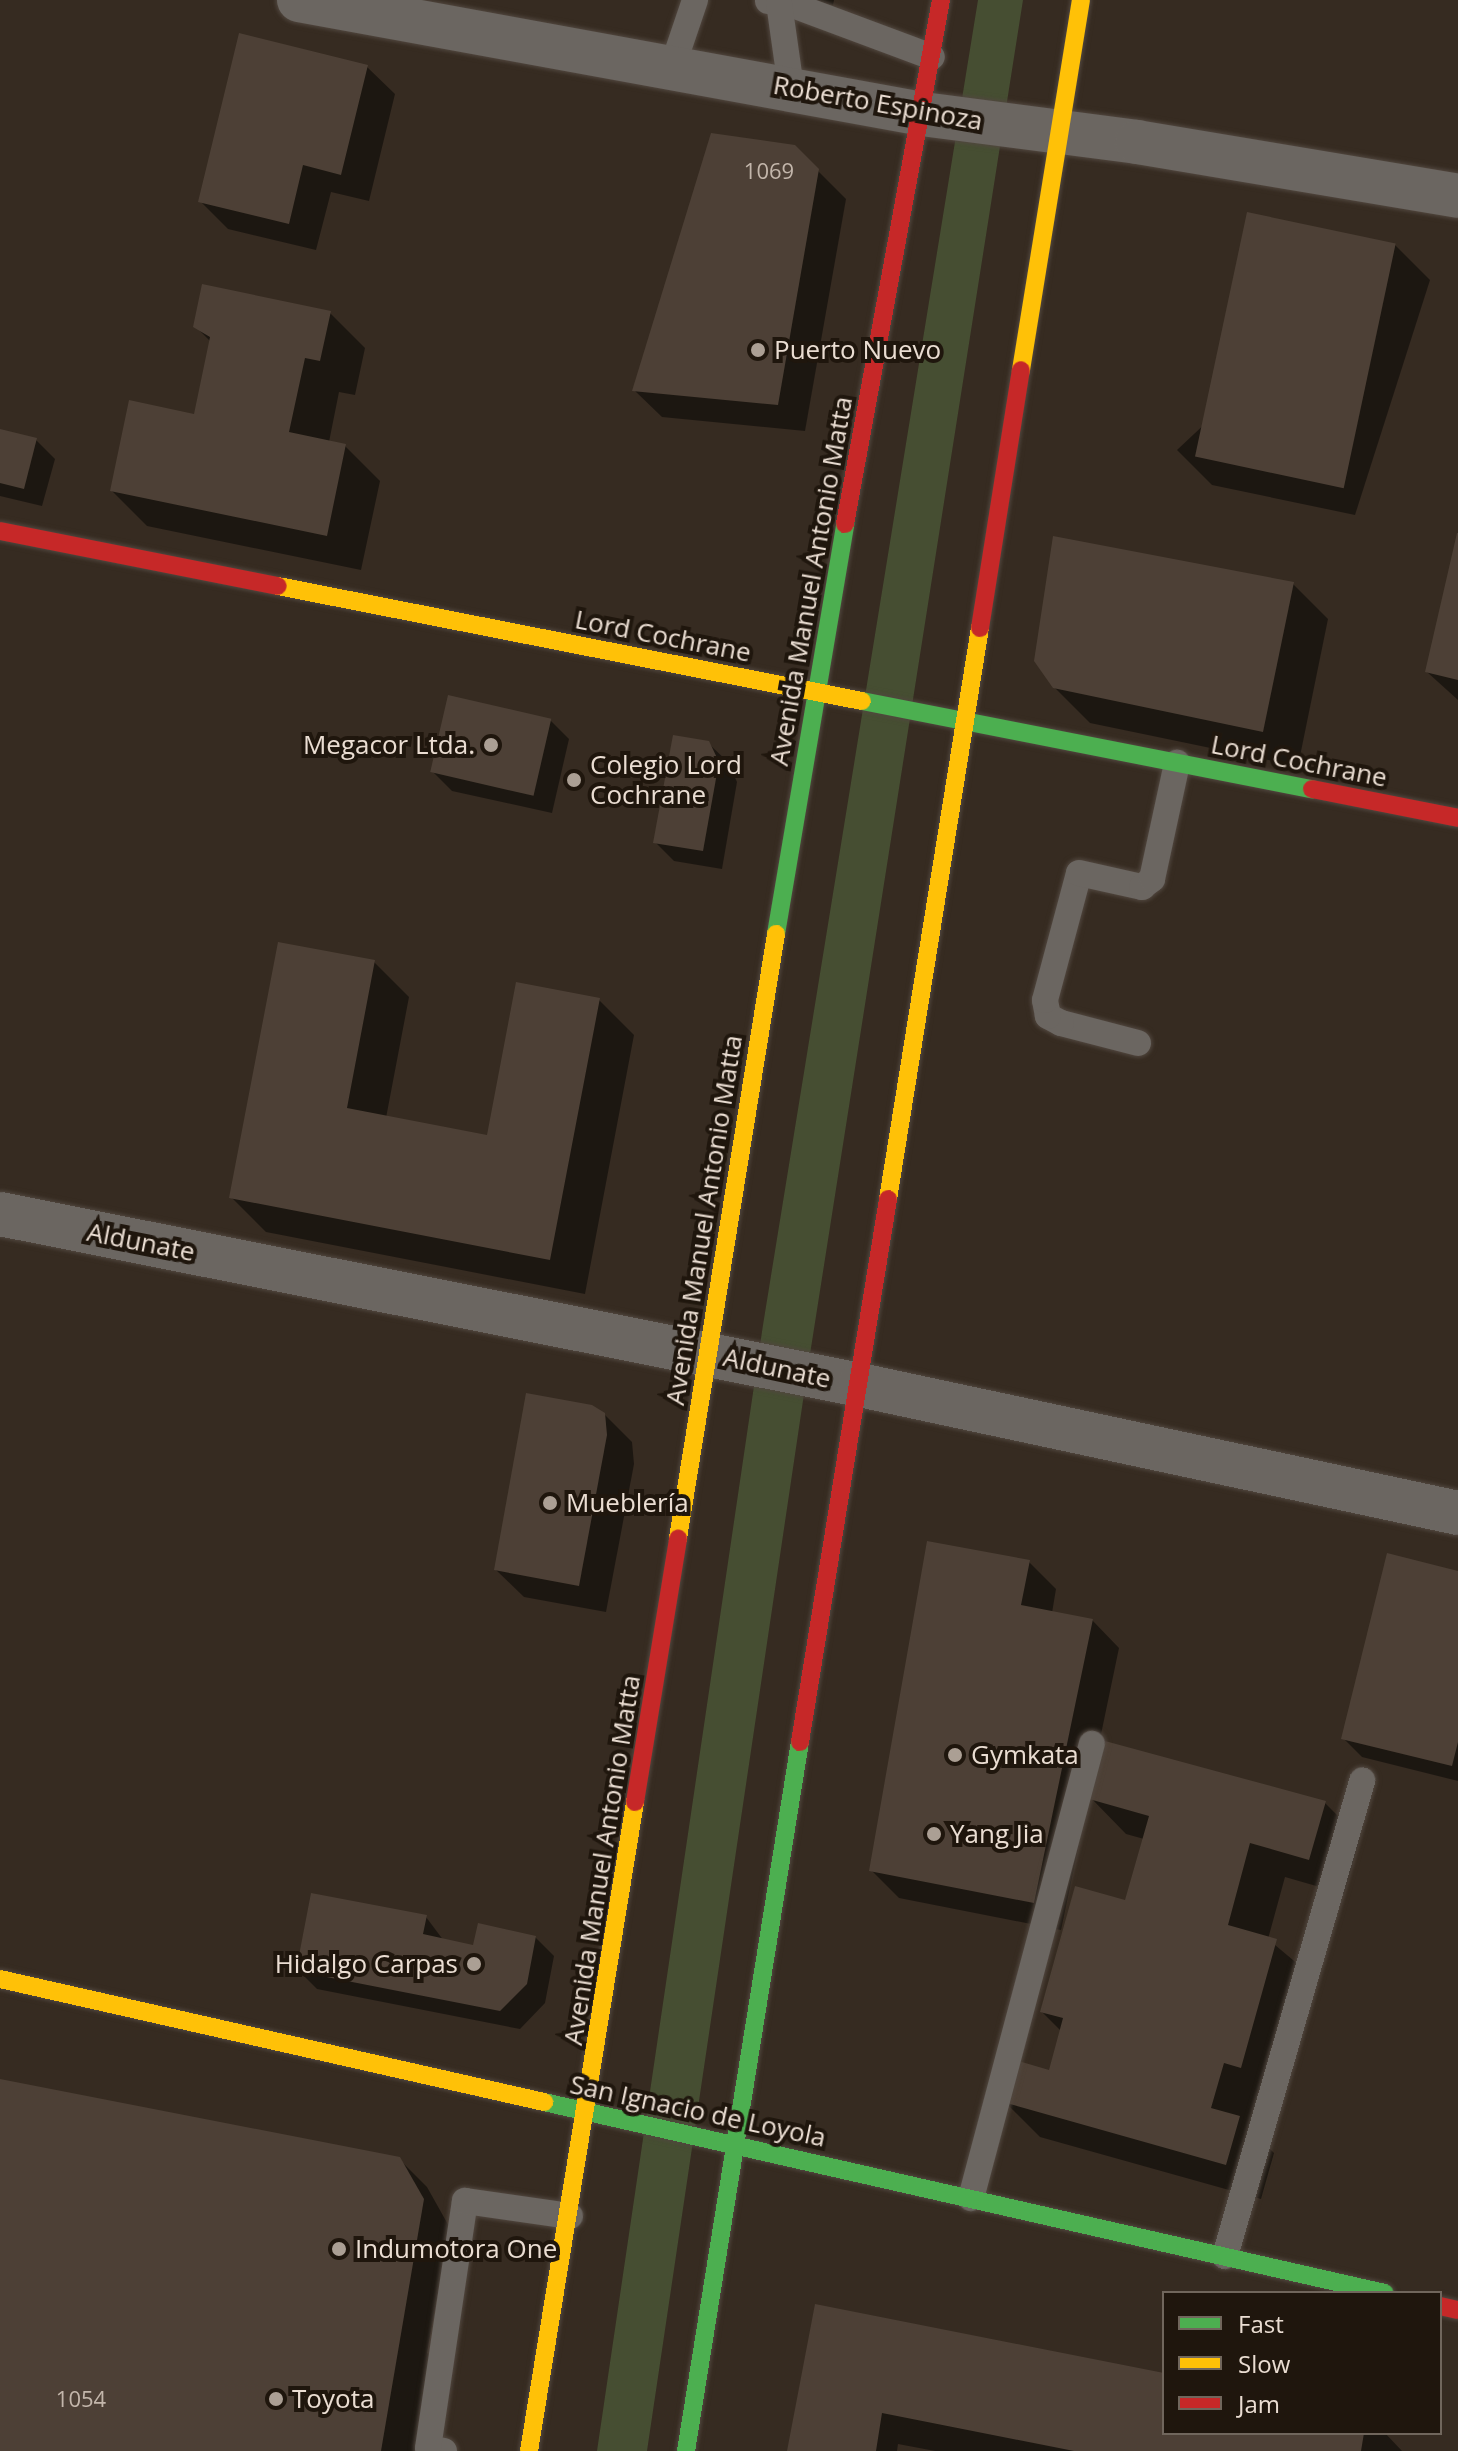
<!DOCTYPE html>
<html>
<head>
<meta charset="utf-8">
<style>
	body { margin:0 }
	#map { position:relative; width:1458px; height:2451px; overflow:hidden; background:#362b21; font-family:"Open Sans",sans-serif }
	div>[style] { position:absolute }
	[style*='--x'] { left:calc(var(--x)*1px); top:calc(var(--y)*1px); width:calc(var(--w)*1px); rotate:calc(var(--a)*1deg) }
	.green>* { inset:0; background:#464e32 }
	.shadow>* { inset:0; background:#0007 }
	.building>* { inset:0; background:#4d4036; transform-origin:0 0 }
	.roads { filter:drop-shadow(0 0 2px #51473f) drop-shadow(0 0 2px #51473f) }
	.lane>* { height:26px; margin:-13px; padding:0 13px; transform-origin:13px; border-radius:13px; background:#6b6661 }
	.street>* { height:44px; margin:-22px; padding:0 22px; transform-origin:22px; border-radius:22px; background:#6b6661 }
	.fast>* { height:18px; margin:-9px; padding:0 9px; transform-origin:9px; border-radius:9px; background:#4caf50 }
	.slow>* { height:18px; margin:-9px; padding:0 9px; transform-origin:9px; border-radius:9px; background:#ffc107 }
	.jam>* { height:18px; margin:-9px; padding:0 9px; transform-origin:9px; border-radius:9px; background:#c62828 }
	.dots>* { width:22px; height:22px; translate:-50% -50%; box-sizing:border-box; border:4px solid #1f160d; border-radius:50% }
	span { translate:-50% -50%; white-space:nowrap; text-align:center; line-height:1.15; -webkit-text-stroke:8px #1f160d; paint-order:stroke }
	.number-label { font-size:22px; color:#c3b6ab }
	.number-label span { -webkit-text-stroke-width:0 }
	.street-label { font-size:26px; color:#eaddd2 }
	.poi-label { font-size:26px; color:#eaddd2 }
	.left { translate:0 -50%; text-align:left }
	.right { translate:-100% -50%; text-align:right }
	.legend { position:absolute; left:1162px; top:2291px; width:280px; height:144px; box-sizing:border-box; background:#1f160d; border:2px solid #70665c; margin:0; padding:10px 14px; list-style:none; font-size:24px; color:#eaddd2 }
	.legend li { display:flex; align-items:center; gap:16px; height:40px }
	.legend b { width:40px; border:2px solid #70665c }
</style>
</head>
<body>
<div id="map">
	<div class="green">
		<i style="clip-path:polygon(978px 0,1023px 0,808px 1367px,647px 2451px,597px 2451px,763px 1325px)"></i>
	</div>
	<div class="shadow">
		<i style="clip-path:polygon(805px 0,834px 0,833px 5px)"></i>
		<i style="clip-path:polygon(367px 67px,395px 94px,369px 201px,331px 192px,316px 250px,228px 229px,200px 201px)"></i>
		<i style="clip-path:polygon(794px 147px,846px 199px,805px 431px,662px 417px,634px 390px)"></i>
		<i style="clip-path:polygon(1395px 245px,1430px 280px,1355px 515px,1212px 485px,1177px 450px)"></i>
		<i style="clip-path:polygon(330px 313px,365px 348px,355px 395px,339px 392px,329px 442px,345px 446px,380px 481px,361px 570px,147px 526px,112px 491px,196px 416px,211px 342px,195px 326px)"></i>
		<i style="clip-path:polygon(0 431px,36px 440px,55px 459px,42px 506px,0 496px)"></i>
		<i style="clip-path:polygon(1458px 537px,1458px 700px,1427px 672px)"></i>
		<i style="clip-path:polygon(1293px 584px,1328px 619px,1298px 766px,1090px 723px,1054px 687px)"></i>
		<i style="clip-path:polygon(550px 720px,569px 739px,552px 813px,452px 791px,433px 772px)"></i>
		<i style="clip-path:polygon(708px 743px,728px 762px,737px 782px,722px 869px,674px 861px,655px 842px)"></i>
		<i style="clip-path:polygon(374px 962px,409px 997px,386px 1118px,489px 1138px,599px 1000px,634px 1035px,585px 1294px,266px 1232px,231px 1197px)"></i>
		<i style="clip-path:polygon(604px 1414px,632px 1442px,634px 1464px,606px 1612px,524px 1597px,496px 1570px)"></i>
		<i style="clip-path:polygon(1029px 1562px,1056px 1589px,1052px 1613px,1092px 1620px,1119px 1648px,1089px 1792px,1325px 1803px,1360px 1838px,1344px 1894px,1285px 1877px,1268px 1939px,1312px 1976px,1250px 2129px,1274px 2153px,1261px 2199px,1040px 2137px,1005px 2102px,1050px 2072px,1061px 2031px,1042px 2012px,1126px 1902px,1144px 1839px,1126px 1834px,1089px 1796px,1061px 1930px,899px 1898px,871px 1870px)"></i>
		<i style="clip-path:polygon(1458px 1573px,1458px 1781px,1362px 1757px,1343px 1738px)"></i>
		<i style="clip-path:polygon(426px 1917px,444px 1941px,474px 1947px,535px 1937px,554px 1956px,545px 2003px,520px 2029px,317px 1989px,298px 1970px)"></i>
		<i style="clip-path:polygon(0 2081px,399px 2159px,427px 2187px,450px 2228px,427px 2353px,435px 2361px,421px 2451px,0 2451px)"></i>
		<i style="clip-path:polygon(817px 2307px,1164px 2375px,1164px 2433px,1385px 2433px,1402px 2451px,935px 2451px,898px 2444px,897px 2451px,789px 2451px)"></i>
	</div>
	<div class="building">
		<i style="clip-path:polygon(239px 33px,368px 65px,341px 175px,303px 165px,289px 224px,198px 202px)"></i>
		<i style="clip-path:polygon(711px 133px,795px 145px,819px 169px,778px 405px,632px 391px)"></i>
		<i style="left:1247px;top:212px;width:152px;height:250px;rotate:12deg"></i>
		<i style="clip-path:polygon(202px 284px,331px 311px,320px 361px,305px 358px,289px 432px,346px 444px,327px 536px,110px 491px,129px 400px,194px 414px,210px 337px,193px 327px)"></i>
		<i style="clip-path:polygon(0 429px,37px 438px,24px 489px,0 483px)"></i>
		<i style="clip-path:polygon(1457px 533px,1458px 533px,1458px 680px,1425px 672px)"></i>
		<i style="clip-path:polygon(1053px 536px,1294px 582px,1263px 732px,1053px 688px,1034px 661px)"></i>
		<i style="left:448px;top:695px;width:106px;height:79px;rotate:13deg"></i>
		<i style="clip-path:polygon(673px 735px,709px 741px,719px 762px,703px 851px,653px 843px)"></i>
		<i style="clip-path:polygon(278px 942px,375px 960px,347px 1108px,487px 1135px,516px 982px,600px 998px,550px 1260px,229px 1198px)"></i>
		<i style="clip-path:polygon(526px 1393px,592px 1405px,605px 1413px,607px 1435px,579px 1586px,494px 1570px)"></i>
		<i style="clip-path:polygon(927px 1541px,1030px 1560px,1021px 1605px,1093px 1619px,1034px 1903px,869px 1871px)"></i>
		<i style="clip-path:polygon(1387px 1553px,1458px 1571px,1458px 1742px,1452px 1766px,1341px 1739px)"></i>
		<i style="clip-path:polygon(1105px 1741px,1326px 1801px,1309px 1860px,1250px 1843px,1228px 1925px,1277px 1939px,1241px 2068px,1224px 2063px,1211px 2108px,1240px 2116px,1226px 2165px,1003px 2102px,1015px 2060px,1049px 2070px,1063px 2018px,1040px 2012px,1075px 1886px,1125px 1900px,1149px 1816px,1089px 1799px)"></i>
		<i style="clip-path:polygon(311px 1893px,427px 1915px,423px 1934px,473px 1945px,478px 1923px,536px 1936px,527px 1984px,500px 2011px,296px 1971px)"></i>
		<i style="clip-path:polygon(0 2079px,400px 2157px,424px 2199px,381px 2451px,0 2451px)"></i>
		<i style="clip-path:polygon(815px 2304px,1164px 2373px,1164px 2433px,1364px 2433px,1361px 2451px,1074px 2451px,882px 2413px,876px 2451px,787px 2451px)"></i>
	</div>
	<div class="roads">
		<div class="lane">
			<i style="--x:779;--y:0;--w:163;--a:20.4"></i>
			<i style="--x:768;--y:1;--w:11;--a:10"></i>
			<i style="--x:779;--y:3;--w:85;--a:81.9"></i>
			<i style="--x:672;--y:68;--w:72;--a:-71.3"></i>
			<i style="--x:1138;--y:1043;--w:80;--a:-165.4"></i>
			<i style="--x:1061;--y:1023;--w:15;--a:-152"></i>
			<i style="--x:1048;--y:1016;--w:16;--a:-101"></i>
			<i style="--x:1045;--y:1000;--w:131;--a:-75"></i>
			<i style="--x:1079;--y:873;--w:65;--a:12.5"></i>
			<i style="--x:1142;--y:887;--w:13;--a:-39"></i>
			<i style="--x:1152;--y:879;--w:119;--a:-77.8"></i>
			<i style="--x:971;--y:2198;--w:470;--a:-75.1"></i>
			<i style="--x:1225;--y:2256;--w:495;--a:-73.9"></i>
			<i style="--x:444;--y:2451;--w:16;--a:-169"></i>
			<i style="--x:428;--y:2448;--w:250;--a:-81.5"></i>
			<i style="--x:465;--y:2201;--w:106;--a:8.1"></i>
		</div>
		<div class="street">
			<i style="--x:299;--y:0;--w:633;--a:10.37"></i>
			<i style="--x:922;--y:114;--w:217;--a:7.4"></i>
			<i style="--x:1137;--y:142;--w:326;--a:9.5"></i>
			<i style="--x:0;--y:1214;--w:877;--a:11.25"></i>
			<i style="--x:860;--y:1385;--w:612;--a:12.08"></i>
		</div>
		<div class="fast">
			<i style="--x:862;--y:701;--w:459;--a:11.1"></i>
			<i style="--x:776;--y:934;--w:416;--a:-80.4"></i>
			<i style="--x:544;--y:2102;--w:862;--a:12.8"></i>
			<i style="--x:686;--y:2451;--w:718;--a:-80.87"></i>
		</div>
		<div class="slow">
			<i style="--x:1021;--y:370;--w:375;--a:-80.8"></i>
			<i style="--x:278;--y:586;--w:595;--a:11.14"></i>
			<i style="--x:888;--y:1199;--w:578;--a:-80.85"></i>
			<i style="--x:678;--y:1538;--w:612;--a:-80.78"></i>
			<i style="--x:0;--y:1979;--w:558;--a:12.74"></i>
			<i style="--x:529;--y:2451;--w:658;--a:-80.72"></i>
		</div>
		<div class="jam">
			<i style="--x:845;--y:524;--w:533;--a:-79.62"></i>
			<i style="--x:0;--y:531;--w:283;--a:11.2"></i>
			<i style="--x:980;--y:628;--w:261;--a:-81"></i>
			<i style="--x:1312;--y:789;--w:149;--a:11.2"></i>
			<i style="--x:800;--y:1742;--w:550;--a:-80.79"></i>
			<i style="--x:635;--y:1802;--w:267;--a:-80.7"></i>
			<i style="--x:1440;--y:2306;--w:18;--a:13"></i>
		</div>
	</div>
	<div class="dots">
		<i style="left:758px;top:350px;background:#ab9f94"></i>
		<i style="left:491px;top:745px;background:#ab9f94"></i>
		<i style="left:574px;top:780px;background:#ab9f94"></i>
		<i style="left:550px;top:1503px;background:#ab9f94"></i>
		<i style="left:955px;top:1755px;background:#ab9f94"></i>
		<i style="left:934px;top:1834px;background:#ab9f94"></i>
		<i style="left:474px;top:1964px;background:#ab9f94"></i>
		<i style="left:339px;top:2249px;background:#ab9f94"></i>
		<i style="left:276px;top:2399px;background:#ab9f94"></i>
	</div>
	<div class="number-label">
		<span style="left:769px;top:171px">1069</span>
		<span style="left:81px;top:2399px">1054</span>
	</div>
	<div class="street-label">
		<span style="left:878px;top:103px;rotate:10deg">Roberto Espinoza</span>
		<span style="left:811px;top:581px;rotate:-80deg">Avenida Manuel Antonio Matta</span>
		<span style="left:663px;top:636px;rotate:11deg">Lord Cochrane</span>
		<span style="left:1299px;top:761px;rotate:11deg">Lord Cochrane</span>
		<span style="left:704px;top:1220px;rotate:-81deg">Avenida Manuel Antonio Matta</span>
		<span style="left:141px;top:1242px;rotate:11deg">Aldunate</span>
		<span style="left:777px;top:1368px;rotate:12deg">Aldunate</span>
		<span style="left:602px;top:1860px;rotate:-81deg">Avenida Manuel Antonio Matta</span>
		<span style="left:698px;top:2111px;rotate:12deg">San Ignacio de Loyola</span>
	</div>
	<div class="poi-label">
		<span class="left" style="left:774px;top:350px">Puerto Nuevo</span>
		<span class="right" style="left:475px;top:745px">Megacor Ltda.</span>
		<span class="left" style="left:590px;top:780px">Colegio Lord<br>Cochrane</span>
		<span class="left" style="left:566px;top:1503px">Mueblería</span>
		<span class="left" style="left:971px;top:1755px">Gymkata</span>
		<span class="left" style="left:950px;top:1834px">Yang Jia</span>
		<span class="right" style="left:458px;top:1964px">Hidalgo Carpas</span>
		<span class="left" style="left:355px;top:2249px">Indumotora One</span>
		<span class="left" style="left:292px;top:2399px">Toyota</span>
	</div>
	<ul class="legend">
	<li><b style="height:10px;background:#4caf50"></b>Fast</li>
	<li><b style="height:10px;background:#ffc107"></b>Slow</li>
	<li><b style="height:10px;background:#c62828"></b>Jam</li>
	</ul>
</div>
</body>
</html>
